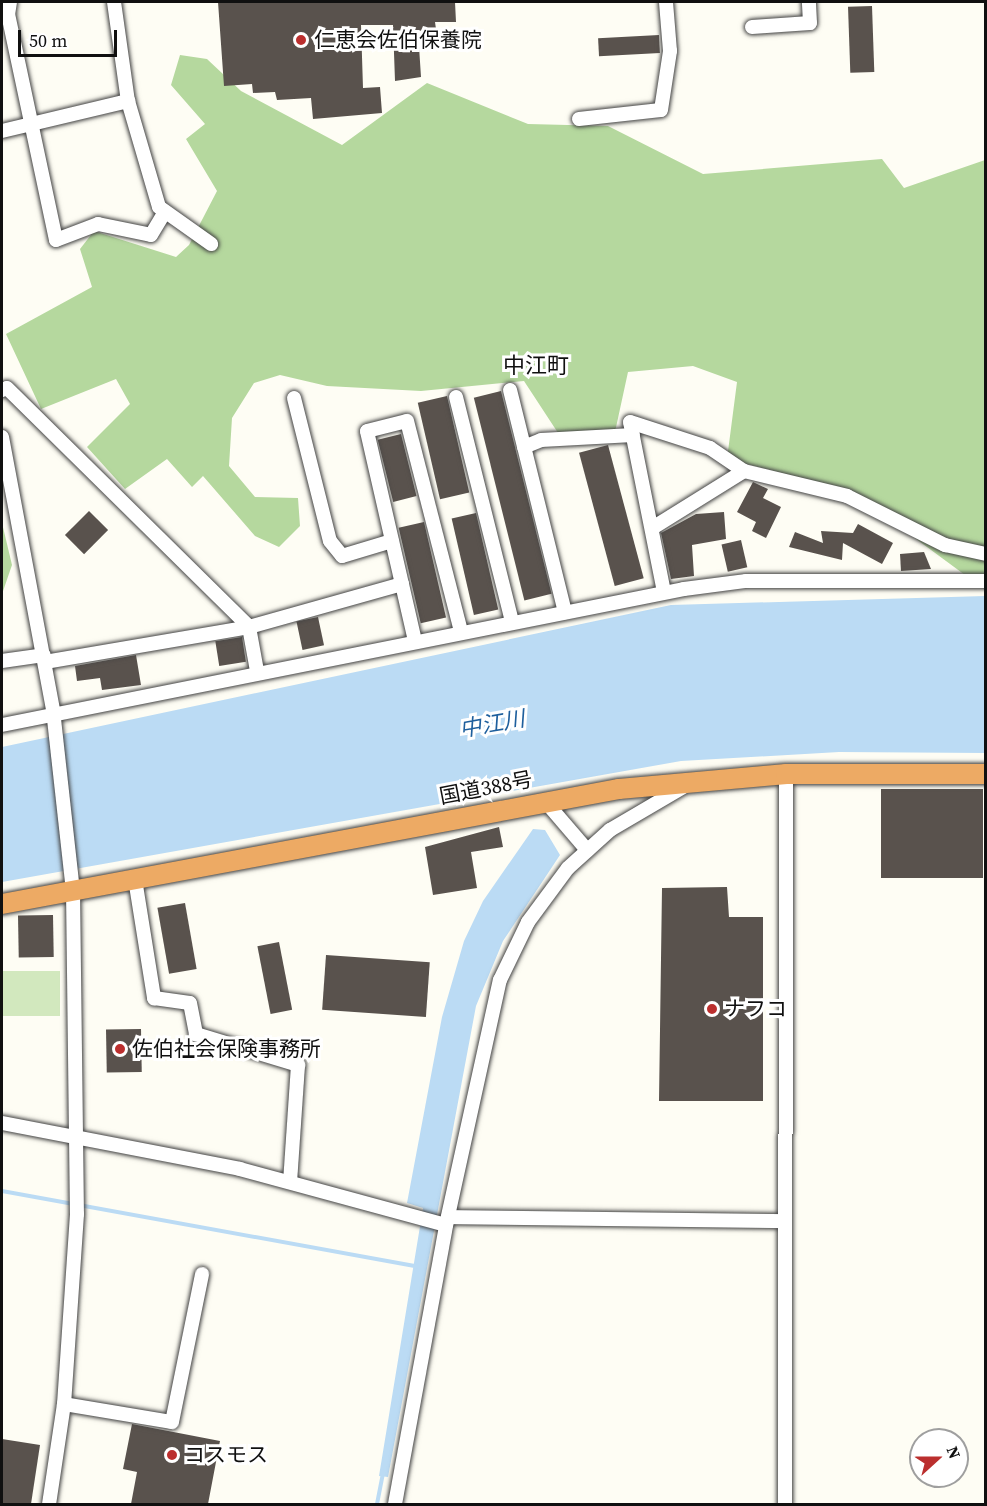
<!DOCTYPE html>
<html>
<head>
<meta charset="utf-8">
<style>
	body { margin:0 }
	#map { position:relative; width:987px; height:1506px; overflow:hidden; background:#fefdf4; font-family:"Source Serif 4","Noto Sans JP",serif }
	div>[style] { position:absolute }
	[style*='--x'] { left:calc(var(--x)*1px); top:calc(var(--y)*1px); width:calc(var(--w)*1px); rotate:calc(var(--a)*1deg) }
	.green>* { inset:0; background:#d2e8be; transform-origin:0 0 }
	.forest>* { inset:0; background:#b5d89e }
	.water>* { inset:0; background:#bbdbf4 }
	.stream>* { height:4px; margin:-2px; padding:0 2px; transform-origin:2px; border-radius:2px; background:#bbdbf4 }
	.building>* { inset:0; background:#59524d; transform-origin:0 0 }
	.roads { filter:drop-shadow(0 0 2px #434343) drop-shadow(0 0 2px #434343) }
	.minor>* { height:14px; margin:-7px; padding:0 7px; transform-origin:7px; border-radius:7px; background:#fff }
	.highway>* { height:20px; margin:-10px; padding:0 10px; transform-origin:10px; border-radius:10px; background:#edaa64 }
	.dots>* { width:16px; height:16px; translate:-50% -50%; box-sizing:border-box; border:3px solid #fff; border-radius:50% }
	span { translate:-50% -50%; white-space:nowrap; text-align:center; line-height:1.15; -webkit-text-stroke:6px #fff; paint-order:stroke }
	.poi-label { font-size:21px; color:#101010 }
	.left { translate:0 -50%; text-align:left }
	.street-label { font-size:21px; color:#101010 }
	.neighbourhood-label { font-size:22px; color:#101010 }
	.water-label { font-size:22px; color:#1e5f9d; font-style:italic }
	.frame { position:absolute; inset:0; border:3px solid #101010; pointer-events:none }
	.north { position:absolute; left:909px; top:1428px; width:60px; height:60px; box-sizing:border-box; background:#fff; border:2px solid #9f9f9f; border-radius:50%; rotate:69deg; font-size:16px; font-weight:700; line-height:24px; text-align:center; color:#101010 }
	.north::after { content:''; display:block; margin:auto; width:21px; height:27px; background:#bb2f2e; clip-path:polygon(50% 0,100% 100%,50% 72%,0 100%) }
	.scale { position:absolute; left:18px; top:30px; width:99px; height:27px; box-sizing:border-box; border:3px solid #101010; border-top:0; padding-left:8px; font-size:18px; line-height:21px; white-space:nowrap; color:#101010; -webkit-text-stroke:4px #fff; paint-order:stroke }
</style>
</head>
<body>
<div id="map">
	<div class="green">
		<i style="left:2px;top:971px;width:58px;height:45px"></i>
	</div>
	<div class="forest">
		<i style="clip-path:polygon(180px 55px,207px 59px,241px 91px,342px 145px,427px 83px,528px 124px,608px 126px,703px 174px,882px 159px,904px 188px,985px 160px,985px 575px,965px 575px,851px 491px,727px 459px,737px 382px,693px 366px,628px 372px,615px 432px,560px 436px,524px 381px,421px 391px,327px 386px,280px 375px,254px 383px,232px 418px,229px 466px,255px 497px,298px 498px,300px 526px,279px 547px,255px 536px,203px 476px,192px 487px,167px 459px,125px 489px,87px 447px,130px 404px,116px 379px,41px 409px,6px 334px,92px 287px,80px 249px,94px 231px,176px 257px,189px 245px,217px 191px,186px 139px,205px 124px,171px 85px)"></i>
		<i style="clip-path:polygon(2px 523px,12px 565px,2px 594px)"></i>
	</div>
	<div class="water">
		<i style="clip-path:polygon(985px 596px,985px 753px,839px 752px,681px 761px,2px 882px,2px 747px,671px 605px)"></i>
		<i style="clip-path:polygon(533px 829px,545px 830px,560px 855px,503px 941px,476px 1006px,388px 1477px,379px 1476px,423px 1208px,407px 1203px,442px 1017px,464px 941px,483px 901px)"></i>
	</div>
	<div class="stream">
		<i style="--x:2;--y:1191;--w:425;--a:10.3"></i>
		<i style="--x:377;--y:1504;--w:33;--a:-79"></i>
	</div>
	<div class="building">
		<i style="clip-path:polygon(218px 2px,455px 2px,456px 22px,435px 22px,436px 29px,418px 31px,421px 77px,395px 81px,393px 25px,361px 25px,363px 88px,380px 87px,382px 113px,313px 119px,311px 98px,277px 100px,275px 92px,253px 93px,252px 84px,224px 86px)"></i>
		<i style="left:872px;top:6px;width:66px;height:24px;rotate:88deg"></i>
		<i style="left:659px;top:35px;width:18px;height:61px;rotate:87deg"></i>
		<i style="left:501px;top:391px;width:209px;height:28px;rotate:76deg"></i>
		<i style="left:447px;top:396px;width:99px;height:30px;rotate:77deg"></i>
		<i style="left:401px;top:434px;width:64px;height:24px;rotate:76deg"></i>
		<i style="left:608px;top:445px;width:138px;height:30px;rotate:75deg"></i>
		<i style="clip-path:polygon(753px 482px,768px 489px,763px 498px,781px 507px,766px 538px,752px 531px,756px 522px,737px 512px)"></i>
		<i style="left:89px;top:511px;width:27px;height:34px;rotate:45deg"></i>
		<i style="clip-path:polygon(724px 512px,726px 539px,692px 545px,694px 576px,671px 579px,661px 533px,696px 514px)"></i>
		<i style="left:476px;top:513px;width:99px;height:25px;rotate:77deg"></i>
		<i style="left:424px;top:522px;width:98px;height:26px;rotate:77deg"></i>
		<i style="clip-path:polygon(858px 524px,893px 543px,882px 564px,843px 543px,842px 560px,789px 547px,795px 532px,823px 543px,821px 531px,853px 533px)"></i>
		<i style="left:741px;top:540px;width:28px;height:20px;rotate:77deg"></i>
		<i style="clip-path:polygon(924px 552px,931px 569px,901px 571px,900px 554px)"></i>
		<i style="left:318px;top:617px;width:29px;height:22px;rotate:78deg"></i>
		<i style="left:242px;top:637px;width:25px;height:27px;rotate:81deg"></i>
		<i style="clip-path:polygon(136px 655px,141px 685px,102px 690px,100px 678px,77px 681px,75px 666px)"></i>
		<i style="left:881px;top:789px;width:102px;height:89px"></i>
		<i style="clip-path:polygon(499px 827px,503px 847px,471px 852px,477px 888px,433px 895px,425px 847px)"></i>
		<i style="clip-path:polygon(727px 887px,729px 917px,763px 917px,763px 1101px,659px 1101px,662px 888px)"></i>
		<i style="left:185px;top:903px;width:67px;height:28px;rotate:80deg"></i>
		<i style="left:53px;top:915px;width:42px;height:35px;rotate:89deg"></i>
		<i style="left:279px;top:942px;width:69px;height:22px;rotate:79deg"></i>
		<i style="left:326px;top:955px;width:104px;height:55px;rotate:4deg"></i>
		<i style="left:141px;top:1029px;width:43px;height:35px;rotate:89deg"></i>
		<i style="clip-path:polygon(132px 1424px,220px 1441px,208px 1504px,131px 1504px,137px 1472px,123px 1469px)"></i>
		<i style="clip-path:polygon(2px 1439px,40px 1445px,31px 1504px,2px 1504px)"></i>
	</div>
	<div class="roads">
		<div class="minor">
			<i style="--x:10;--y:2;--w:12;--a:99"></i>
			<i style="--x:8;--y:14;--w:231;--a:78"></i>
			<i style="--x:56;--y:240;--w:45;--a:-20.9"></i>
			<i style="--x:98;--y:224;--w:54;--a:11.7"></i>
			<i style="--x:151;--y:235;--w:27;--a:-59"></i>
			<i style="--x:114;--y:2;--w:100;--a:82"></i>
			<i style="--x:128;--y:101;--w:110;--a:73.7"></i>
			<i style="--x:159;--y:207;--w:64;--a:35.4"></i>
			<i style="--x:752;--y:27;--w:58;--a:-3.9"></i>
			<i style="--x:810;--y:23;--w:21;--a:-93"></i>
			<i style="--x:579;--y:119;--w:82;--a:-6.3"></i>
			<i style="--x:661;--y:110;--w:60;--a:-81.3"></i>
			<i style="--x:670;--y:51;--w:49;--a:-94.7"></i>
			<i style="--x:2;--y:131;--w:130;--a:-13.4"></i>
			<i style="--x:2;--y:390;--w:5;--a:-22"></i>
			<i style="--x:7;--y:388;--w:340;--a:44.6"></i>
			<i style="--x:249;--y:627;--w:45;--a:79.7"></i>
			<i style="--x:510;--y:390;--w:229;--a:76.1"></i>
			<i style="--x:456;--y:397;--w:232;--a:76"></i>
			<i style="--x:294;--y:398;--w:147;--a:75.9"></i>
			<i style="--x:330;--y:541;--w:19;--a:51"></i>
			<i style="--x:342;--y:556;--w:52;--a:-16.7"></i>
			<i style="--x:2;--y:437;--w:278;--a:79.4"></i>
			<i style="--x:53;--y:710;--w:181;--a:83.7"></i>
			<i style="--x:73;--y:890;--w:324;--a:89.3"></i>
			<i style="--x:77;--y:1214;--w:190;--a:93.9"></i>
			<i style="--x:64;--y:1404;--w:101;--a:98.5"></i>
			<i style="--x:524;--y:447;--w:18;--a:-22"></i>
			<i style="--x:541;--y:440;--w:92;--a:-3.1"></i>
			<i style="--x:654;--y:527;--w:106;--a:-31.9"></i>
			<i style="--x:664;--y:592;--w:173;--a:-101.3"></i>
			<i style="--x:630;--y:422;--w:84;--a:18"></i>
			<i style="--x:710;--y:448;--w:41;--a:34.1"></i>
			<i style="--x:744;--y:471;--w:106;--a:13.6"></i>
			<i style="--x:847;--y:496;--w:110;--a:26.6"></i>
			<i style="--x:945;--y:545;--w:42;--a:12.4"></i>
			<i style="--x:415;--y:641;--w:215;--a:-102.9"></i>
			<i style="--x:367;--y:431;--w:41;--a:-14"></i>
			<i style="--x:407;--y:421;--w:218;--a:75.6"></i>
			<i style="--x:2;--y:661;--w:42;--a:-8.1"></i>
			<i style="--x:45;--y:662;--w:207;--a:-9.7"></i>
			<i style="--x:249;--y:627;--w:159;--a:-15.7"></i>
			<i style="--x:2;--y:725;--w:695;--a:-11.28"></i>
			<i style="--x:684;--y:589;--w:63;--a:-7.4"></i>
			<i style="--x:746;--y:581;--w:240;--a:0"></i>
			<i style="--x:545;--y:801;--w:65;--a:49.4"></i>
			<i style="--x:135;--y:879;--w:121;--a:80.9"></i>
			<i style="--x:154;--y:998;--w:36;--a:8"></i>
			<i style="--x:190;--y:1003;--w:32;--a:79"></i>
			<i style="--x:196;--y:1034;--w:107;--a:16.9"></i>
			<i style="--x:298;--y:1065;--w:116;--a:93.9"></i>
			<i style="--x:2;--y:1123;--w:242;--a:10.9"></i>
			<i style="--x:240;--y:1169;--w:213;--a:15.2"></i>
			<i style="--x:448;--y:1217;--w:337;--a:0.7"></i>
			<i style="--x:64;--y:1404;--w:109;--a:9.5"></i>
			<i style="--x:172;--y:1422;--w:151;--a:-78.5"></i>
			<i style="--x:395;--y:1504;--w:284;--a:-79.6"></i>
			<i style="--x:446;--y:1225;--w:251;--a:-77.6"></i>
			<i style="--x:500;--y:980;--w:64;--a:-64.2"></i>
			<i style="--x:528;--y:922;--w:67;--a:-53.5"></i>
			<i style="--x:568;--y:868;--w:57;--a:-42.1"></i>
			<i style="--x:610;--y:830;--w:87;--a:-30.4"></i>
			<i style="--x:785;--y:1504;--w:730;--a:-89.92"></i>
		</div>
		<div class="highway">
			<i style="--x:2;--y:904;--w:628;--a:-10.56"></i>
			<i style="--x:619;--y:789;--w:168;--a:-5.1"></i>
			<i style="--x:786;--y:774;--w:200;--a:0"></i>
		</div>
	</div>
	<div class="dots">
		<i style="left:301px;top:40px;background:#bb2f2e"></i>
		<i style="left:712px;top:1009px;background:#bb2f2e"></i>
		<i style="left:120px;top:1049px;background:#bb2f2e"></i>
		<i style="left:172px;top:1455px;background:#bb2f2e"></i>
	</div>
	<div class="poi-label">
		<span class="left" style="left:314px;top:40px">仁恵会佐伯保養院</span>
		<span class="left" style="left:724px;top:1009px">ナフコ</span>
		<span class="left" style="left:132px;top:1049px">佐伯社会保険事務所</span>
		<span class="left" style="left:184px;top:1455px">コスモス</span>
	</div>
	<div class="street-label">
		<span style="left:486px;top:788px;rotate:-11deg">国道388号</span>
	</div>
	<div class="neighbourhood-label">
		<span style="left:536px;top:366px">中江町</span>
	</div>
	<div class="water-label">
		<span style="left:492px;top:724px;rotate:-10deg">中江川</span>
	</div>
	<div class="frame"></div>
	<div class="north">N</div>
	<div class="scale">50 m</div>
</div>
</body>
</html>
